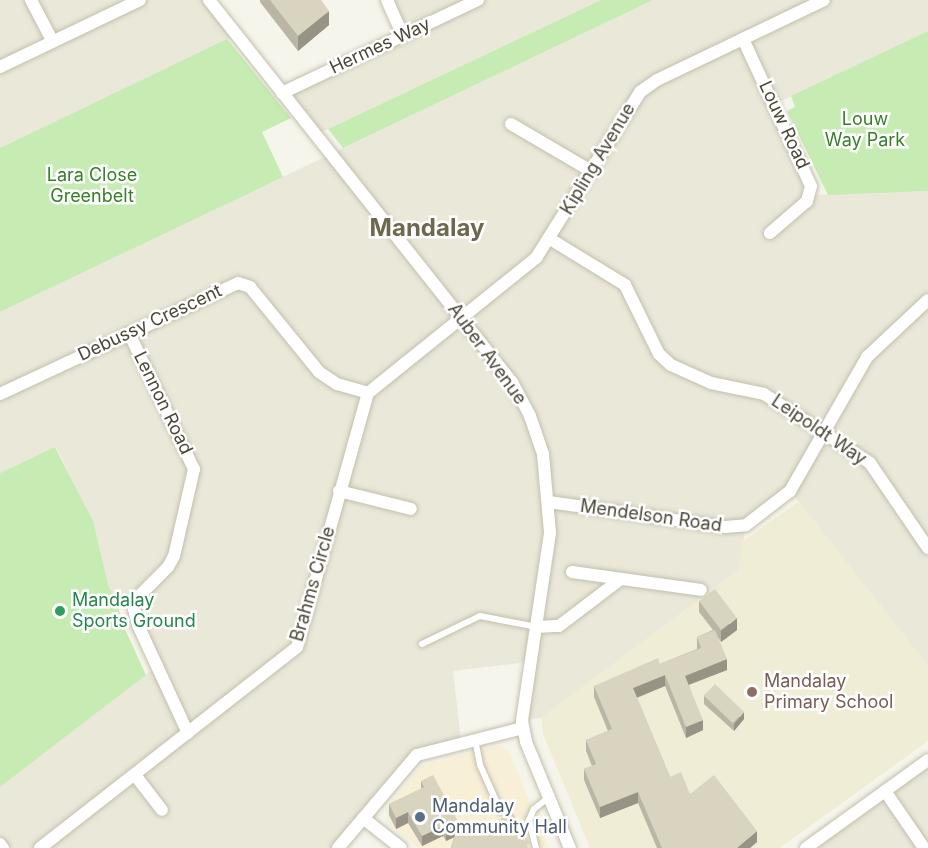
<!DOCTYPE html>
<html>
<head>
<meta charset="utf-8">
<style>
	body { margin:0 }
	#map { position:relative; width:928px; height:848px; overflow:hidden; background:#f6f5eb; font-family:Inter,sans-serif }
	div>[style] { position:absolute }
	[style*='--x'] { left:calc(var(--x)*1px); top:calc(var(--y)*1px); width:calc(var(--w)*1px); rotate:calc(var(--a)*1deg) }
	.residential>* { inset:0; background:#eae8d9 }
	.commercial>* { inset:0; background:#f7f0d7 }
	.education>* { inset:0; background:#efedd5 }
	.green>* { inset:0; background:#c6ebb3 }
	.roads { filter:drop-shadow(0 0 2px #c2bfad) drop-shadow(0 0 2px #c2bfad) }
	.service>* { height:6px; margin:-3px; padding:0 3px; transform-origin:3px; border-radius:3px; background:#fff }
	.minor>* { height:12px; margin:-6px; padding:0 6px; transform-origin:6px; border-radius:6px; background:#fff }
	.wall>* { inset:0; background:#bab6a5 }
	.shaded-wall>* { inset:0; background:#979486 }
	.building>* { inset:0; background:#d8d4c0; transform-origin:0 0 }
	.dots>* { width:16px; height:16px; translate:-50% -50%; box-sizing:border-box; border:3px solid #fff; border-radius:50% }
	span { translate:-50% -50%; white-space:nowrap; text-align:center; line-height:1.15; -webkit-text-stroke:5px #fff; paint-order:stroke }
	.street-label { font-size:18px; color:#4b4738 }
	.park-label { font-size:18px; color:#378028 }
	.leisure-label { font-size:18px; color:#27864d }
	.left { translate:0 -50%; text-align:left }
	.education-label { font-size:18px; color:#785e54 }
	.service-label { font-size:18px; color:#4e5e75 }
	.district-label { font-size:24px; color:#6e684f; font-weight:700 }
</style>
</head>
<body>
<div id="map">
	<div class="residential">
		<i style="clip-path:polygon(0 0,210px 0,236px 35px,0 148px)"></i>
		<i style="clip-path:polygon(386px 0,601px 0,315px 135px,281px 92px,402px 35px)"></i>
		<i style="clip-path:polygon(653px 0,928px 0,928px 31px,775px 104px,811px 195px,928px 191px,928px 666px,790px 491px,746px 524px,739px 570px,541px 718px,521px 720px,529px 662px,453px 671px,461px 741px,429px 748px,336px 848px,0 848px,0 787px,156px 667px,134px 602px,116px 597px,109px 588px,93px 522px,56px 447px,0 473px,0 312px)"></i>
		<i style="clip-path:polygon(928px 760px,928px 848px,806px 848px)"></i>
	</div>
	<div class="commercial">
		<i style="clip-path:polygon(500px 745px,509px 752px,549px 848px,419px 848px,388px 823px,386px 809px,421px 766px)"></i>
	</div>
	<div class="education">
		<i style="clip-path:polygon(799px 501px,928px 666px,928px 741px,780px 848px,590px 848px,543px 734px,541px 718px,739px 570px,742px 542px)"></i>
	</div>
	<div class="green">
		<i style="clip-path:polygon(601px 0,653px 0,343px 148px,328px 129px)"></i>
		<i style="clip-path:polygon(928px 31px,928px 191px,828px 195px,787px 111px,795px 107px,791px 96px)"></i>
		<i style="clip-path:polygon(227px 39px,291px 118px,262px 132px,283px 177px,0 312px,0 148px)"></i>
		<i style="clip-path:polygon(55px 447px,93px 521px,109px 588px,116px 597px,123px 625px,146px 675px,0 787px,0 473px)"></i>
	</div>
	<div class="roads">
		<div class="service">
			<i style="--x:422;--y:644;--w:64;--a:-25.8"></i>
			<i style="--x:480;--y:616;--w:58;--a:10.9"></i>
			<i style="--x:475;--y:739;--w:26;--a:79"></i>
			<i style="--x:480;--y:765;--w:51;--a:65.9"></i>
			<i style="--x:536;--y:848;--w:29;--a:-104"></i>
			<i style="--x:529;--y:820;--w:12;--a:-66"></i>
			<i style="--x:534;--y:809;--w:18;--a:-38"></i>
		</div>
		<div class="minor">
			<i style="--x:31;--y:0;--w:47;--a:62.4"></i>
			<i style="--x:209;--y:0;--w:488;--a:51.6"></i>
			<i style="--x:512;--y:382;--w:38;--a:62"></i>
			<i style="--x:530;--y:416;--w:40;--a:71.1"></i>
			<i style="--x:543;--y:454;--w:79;--a:84.9"></i>
			<i style="--x:550;--y:533;--w:190;--a:98.5"></i>
			<i style="--x:522;--y:721;--w:21;--a:79"></i>
			<i style="--x:526;--y:742;--w:115;--a:67.5"></i>
			<i style="--x:387;--y:0;--w:39;--a:66"></i>
			<i style="--x:743;--y:39;--w:162;--a:65.2"></i>
			<i style="--x:811;--y:186;--w:16;--a:105"></i>
			<i style="--x:807;--y:201;--w:49;--a:139.1"></i>
			<i style="--x:0;--y:67;--w:155;--a:-25.6"></i>
			<i style="--x:282;--y:93;--w:217;--a:-25.4"></i>
			<i style="--x:511;--y:124;--w:93;--a:30.4"></i>
			<i style="--x:550;--y:239;--w:88;--a:31.5"></i>
			<i style="--x:625;--y:285;--w:77;--a:63.8"></i>
			<i style="--x:659;--y:354;--w:16;--a:43"></i>
			<i style="--x:671;--y:365;--w:44;--a:24.2"></i>
			<i style="--x:711;--y:383;--w:54;--a:11.7"></i>
			<i style="--x:764;--y:394;--w:126;--a:33.1"></i>
			<i style="--x:870;--y:463;--w:103;--a:55.7"></i>
			<i style="--x:129;--y:333;--w:151;--a:64.5"></i>
			<i style="--x:194;--y:469;--w:89;--a:102.9"></i>
			<i style="--x:174;--y:556;--w:13;--a:119"></i>
			<i style="--x:168;--y:567;--w:42;--a:135"></i>
			<i style="--x:138;--y:597;--w:13;--a:108"></i>
			<i style="--x:134;--y:609;--w:16;--a:76"></i>
			<i style="--x:138;--y:625;--w:119;--a:65.2"></i>
			<i style="--x:0;--y:394;--w:263;--a:-25"></i>
			<i style="--x:238;--y:283;--w:13;--a:18"></i>
			<i style="--x:250;--y:287;--w:109;--a:50.9"></i>
			<i style="--x:319;--y:372;--w:22;--a:34"></i>
			<i style="--x:337;--y:384;--w:32;--a:16"></i>
			<i style="--x:339;--y:491;--w:74;--a:14"></i>
			<i style="--x:549;--y:502;--w:178;--a:8.1"></i>
			<i style="--x:725;--y:527;--w:21;--a:-5"></i>
			<i style="--x:746;--y:525;--w:56;--a:-37.7"></i>
			<i style="--x:790;--y:491;--w:155;--a:-60.1"></i>
			<i style="--x:867;--y:357;--w:83;--a:-43.1"></i>
			<i style="--x:572;--y:572;--w:130;--a:7.9"></i>
			<i style="--x:537;--y:627;--w:22;--a:-3"></i>
			<i style="--x:559;--y:626;--w:78;--a:-37.2"></i>
			<i style="--x:135;--y:775;--w:44;--a:52.4"></i>
			<i style="--x:885;--y:791;--w:69;--a:55.6"></i>
			<i style="--x:363;--y:818;--w:48;--a:38.3"></i>
			<i style="--x:0;--y:844;--w:5;--a:53"></i>
			<i style="--x:40;--y:848;--w:326;--a:-38"></i>
			<i style="--x:297;--y:647;--w:264;--a:-74.4"></i>
			<i style="--x:368;--y:393;--w:216;--a:-38.8"></i>
			<i style="--x:536;--y:258;--w:196;--a:-57.9"></i>
			<i style="--x:640;--y:92;--w:21;--a:-35"></i>
			<i style="--x:657;--y:80;--w:185;--a:-25.6"></i>
			<i style="--x:338;--y:848;--w:122;--a:-49.7"></i>
			<i style="--x:417;--y:755;--w:109;--a:-14.3"></i>
			<i style="--x:806;--y:848;--w:150;--a:-35.8"></i>
		</div>
	</div>
	<div class="wall">
		<i style="clip-path:polygon(260px 0,321px 0,329px 25px,298px 51px,260px 2px)"></i>
		<i style="clip-path:polygon(699px 601px,737px 630px,721px 642px,718px 637px,727px 670px,689px 685px,703px 730px,686px 738px,665px 686px,637px 698px,670px 777px,690px 794px,757px 842px,750px 848px,657px 848px,638px 803px,600px 818px,584px 780px,584px 769px,592px 766px,586px 751px,586px 740px,608px 731px,594px 697px,594px 686px,660px 664px,697px 649px,697px 637px,713px 630px,699px 612px)"></i>
		<i style="clip-path:polygon(704px 696px,744px 719px,734px 731px,704px 704px)"></i>
		<i style="clip-path:polygon(421px 781px,466px 836px,530px 848px,451px 848px,454px 837px,446px 841px,443px 836px,422px 846px,408px 823px,396px 829px,389px 815px,389px 804px,421px 789px)"></i>
	</div>
	<div class="shaded-wall">
		<i style="clip-path:polygon(329px 11px,329px 25px,298px 51px,298px 36px)"></i>
		<i style="clip-path:polygon(737px 618px,737px 630px,721px 642px,721px 631px)"></i>
		<i style="clip-path:polygon(727px 659px,727px 670px,685px 686px,685px 676px)"></i>
		<i style="clip-path:polygon(665px 675px,665px 686px,633px 699px,633px 688px)"></i>
		<i style="clip-path:polygon(744px 712px,744px 719px,734px 731px,734px 724px)"></i>
		<i style="clip-path:polygon(703px 720px,703px 730px,686px 738px,686px 727px)"></i>
		<i style="clip-path:polygon(638px 792px,638px 803px,600px 818px,600px 807px)"></i>
		<i style="clip-path:polygon(408px 812px,408px 823px,396px 829px,396px 818px)"></i>
		<i style="clip-path:polygon(459px 824px,459px 835px,446px 841px,446px 830px)"></i>
		<i style="clip-path:polygon(443px 826px,443px 836px,422px 846px,422px 836px)"></i>
		<i style="clip-path:polygon(757px 831px,757px 842px,750px 848px,737px 848px)"></i>
	</div>
	<div class="building">
		<i style="clip-path:polygon(270px 0,321px 0,329px 11px,298px 36px)"></i>
		<i style="left:715px;top:589px;width:36px;height:20px;rotate:53deg"></i>
		<i style="clip-path:polygon(715px 630px,727px 659px,685px 676px,703px 720px,686px 727px,665px 675px,633px 688px,670px 777px,681px 772px,690px 794px,714px 775px,757px 831px,737px 848px,662px 848px,638px 792px,600px 807px,584px 769px,596px 764px,586px 740px,612px 729px,594px 686px,658px 658px,660px 664px,701px 648px,697px 637px)"></i>
		<i style="left:715px;top:684px;width:40px;height:16px;rotate:44deg"></i>
		<i style="clip-path:polygon(433px 775px,466px 836px,513px 813px,530px 844px,527px 845px,528px 848px,452px 848px,451px 846px,459px 824px,446px 830px,443px 826px,422px 836px,408px 812px,396px 818px,389px 804px,424px 787px,421px 781px)"></i>
	</div>
	<div class="dots">
		<i style="left:60px;top:611px;background:#2e9e5b"></i>
		<i style="left:752px;top:692px;background:#8d6e63"></i>
		<i style="left:420px;top:817px;background:#5c6f8a"></i>
	</div>
	<div class="street-label">
		<span style="left:380px;top:46px;rotate:-25deg">Hermes Way</span>
		<span style="left:784px;top:125px;rotate:65deg">Louw Road</span>
		<span style="left:598px;top:159px;rotate:-59deg">Kipling Avenue</span>
		<span style="left:150px;top:323px;rotate:-25deg">Debussy Crescent</span>
		<span style="left:487px;top:354px;rotate:54deg">Auber Avenue</span>
		<span style="left:163px;top:403px;rotate:64deg">Lennon Road</span>
		<span style="left:819px;top:430px;rotate:34deg">Leipoldt Way</span>
		<span style="left:651px;top:516px;rotate:8deg">Mendelson Road</span>
		<span style="left:313px;top:584px;rotate:-74deg">Brahms Circle</span>
	</div>
	<div class="park-label">
		<span style="left:865px;top:130px">Louw<br>Way Park</span>
		<span style="left:92px;top:186px">Lara Close<br>Greenbelt</span>
	</div>
	<div class="leisure-label">
		<span class="left" style="left:72px;top:611px">Mandalay<br>Sports Ground</span>
	</div>
	<div class="education-label">
		<span class="left" style="left:764px;top:692px">Mandalay<br>Primary School</span>
	</div>
	<div class="service-label">
		<span class="left" style="left:432px;top:817px">Mandalay<br>Community Hall</span>
	</div>
	<div class="district-label">
		<span style="left:427px;top:228px">Mandalay</span>
	</div>
</div>
</body>
</html>
